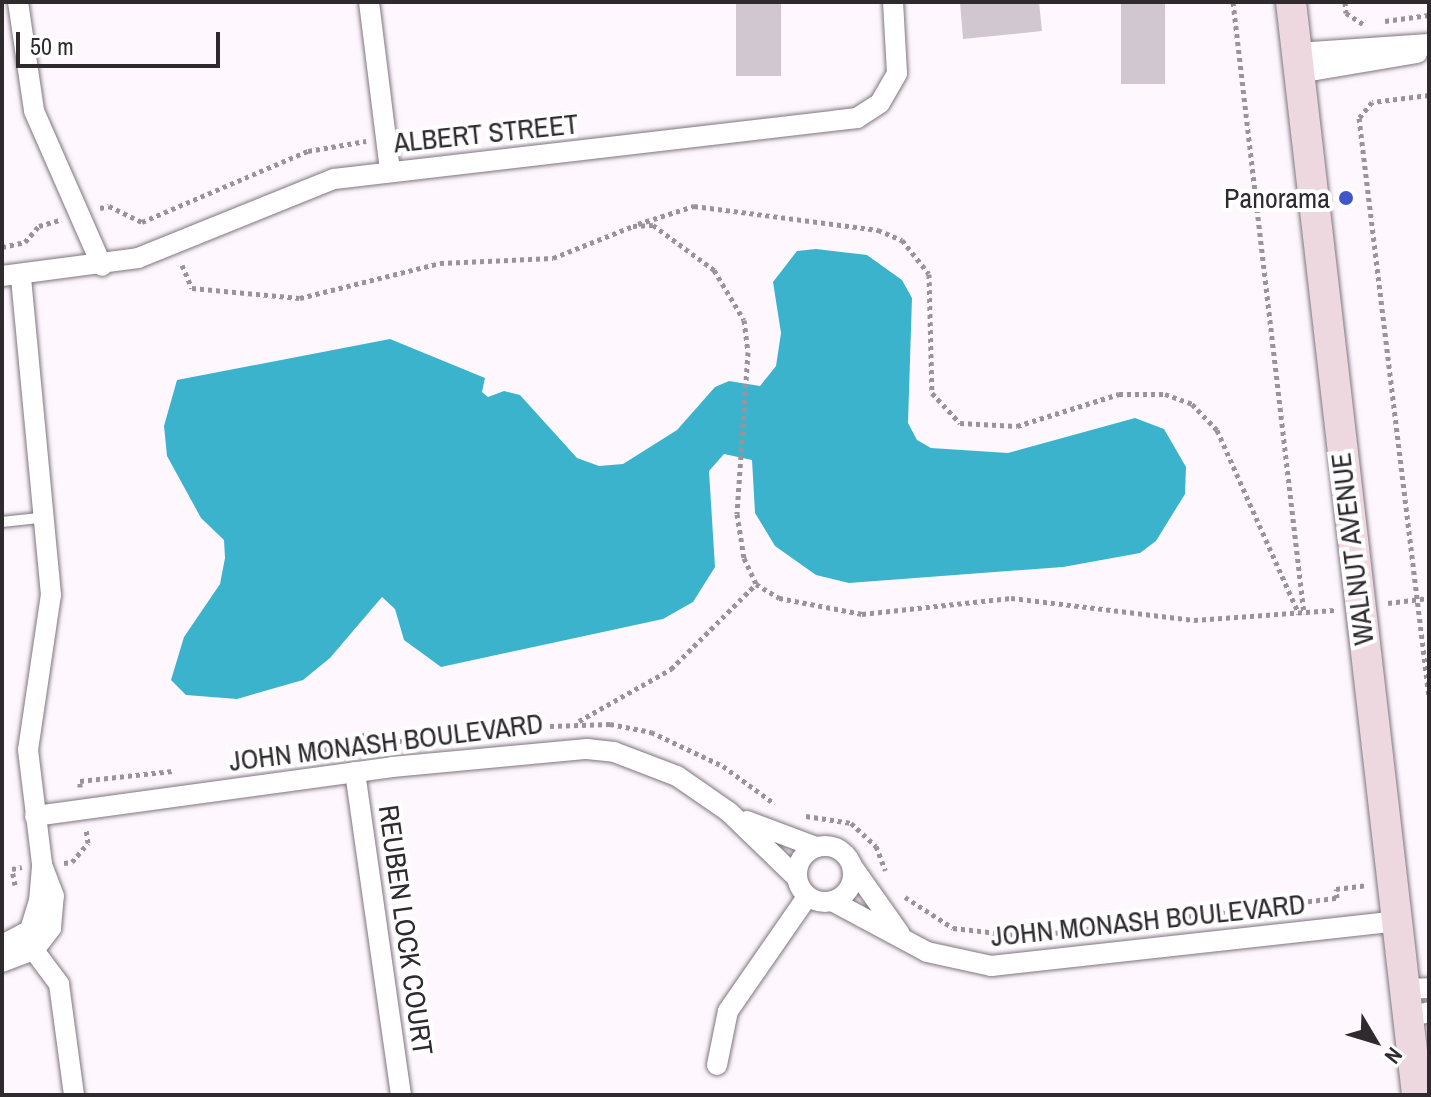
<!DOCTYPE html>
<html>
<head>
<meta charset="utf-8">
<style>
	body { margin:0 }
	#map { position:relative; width:1431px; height:1097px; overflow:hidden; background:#fef8fe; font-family:"Archivo Narrow",sans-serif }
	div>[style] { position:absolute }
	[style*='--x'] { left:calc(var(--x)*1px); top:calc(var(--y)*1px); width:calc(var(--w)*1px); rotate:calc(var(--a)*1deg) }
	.water>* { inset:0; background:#3cb3cd }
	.building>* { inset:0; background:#d1c7d0; transform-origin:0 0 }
	.path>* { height:5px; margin-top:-2.5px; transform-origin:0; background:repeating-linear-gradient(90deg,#999499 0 4px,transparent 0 8px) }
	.roads { filter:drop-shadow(0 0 2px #7e757e) drop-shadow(0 0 2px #7e757e) }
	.lane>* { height:10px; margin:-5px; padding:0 5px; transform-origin:5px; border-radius:5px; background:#fff }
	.street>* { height:20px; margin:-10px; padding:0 10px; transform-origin:10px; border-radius:10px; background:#fff }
	.street>.ring { margin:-10px; padding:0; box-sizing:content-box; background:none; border:20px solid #fff; border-radius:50% }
	.secondary>* { height:30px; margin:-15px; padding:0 15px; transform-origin:15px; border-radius:15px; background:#eed8df }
	.dots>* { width:22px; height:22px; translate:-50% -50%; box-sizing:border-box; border:4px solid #fff; border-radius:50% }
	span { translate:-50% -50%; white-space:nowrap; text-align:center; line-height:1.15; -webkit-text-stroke:8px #fff; paint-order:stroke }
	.street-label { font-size:28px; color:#2e2a2e }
	.poi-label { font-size:28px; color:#2e2a2e }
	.right { translate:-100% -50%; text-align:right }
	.frame { position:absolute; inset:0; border:4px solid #2e2a2e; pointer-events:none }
	.north { position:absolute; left:1335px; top:1001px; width:80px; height:80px; -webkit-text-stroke:6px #fff; paint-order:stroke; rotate:128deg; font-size:22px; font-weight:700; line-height:32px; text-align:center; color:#2e2a2e }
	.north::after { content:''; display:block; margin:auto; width:28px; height:36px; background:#2e2a2e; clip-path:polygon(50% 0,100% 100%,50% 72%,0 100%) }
	.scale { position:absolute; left:16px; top:32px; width:204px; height:36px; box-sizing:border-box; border:4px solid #2e2a2e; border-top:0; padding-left:10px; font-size:24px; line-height:28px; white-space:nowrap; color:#2e2a2e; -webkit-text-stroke:6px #fff; paint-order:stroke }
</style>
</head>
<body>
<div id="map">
	<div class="water">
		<i style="clip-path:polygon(816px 249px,867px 255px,902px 280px,912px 298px,908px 423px,917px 440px,931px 448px,1008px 453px,1135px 418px,1164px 429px,1186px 467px,1185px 494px,1156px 541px,1140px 553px,1063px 567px,849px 583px,816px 575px,775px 546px,755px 513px,752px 460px,724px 454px,709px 471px,715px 567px,693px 602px,663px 619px,441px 667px,404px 640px,395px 609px,382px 597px,330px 658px,303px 680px,237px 699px,186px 695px,171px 680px,184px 637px,220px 584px,225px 558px,224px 540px,201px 518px,167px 456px,164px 426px,177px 380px,390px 339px,485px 378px,482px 392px,488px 397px,504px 391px,520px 395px,577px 458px,599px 466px,623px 464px,677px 430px,715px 387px,729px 381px,760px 386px,776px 366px,781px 333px,773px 282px,797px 251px)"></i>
	</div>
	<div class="building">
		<i style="left:736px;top:2px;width:45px;height:74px"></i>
		<i style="clip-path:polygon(960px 2px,1039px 2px,1042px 31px,963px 39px)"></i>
		<i style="left:1121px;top:2px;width:44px;height:82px"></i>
	</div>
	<div class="path">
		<i style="--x:1233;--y:2;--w:616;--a:83.38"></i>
		<i style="--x:1345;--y:2;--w:11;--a:85"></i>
		<i style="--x:1346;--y:13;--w:20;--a:33"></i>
		<i style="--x:1385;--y:21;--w:44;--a:-7.8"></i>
		<i style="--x:1429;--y:95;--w:57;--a:173"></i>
		<i style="--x:1372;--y:102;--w:21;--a:129"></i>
		<i style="--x:1359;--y:118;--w:583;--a:83.11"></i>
		<i style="--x:100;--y:208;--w:9;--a:-13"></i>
		<i style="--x:109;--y:206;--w:37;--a:26"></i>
		<i style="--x:142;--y:222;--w:181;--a:-23.2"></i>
		<i style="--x:308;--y:151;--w:59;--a:-9.8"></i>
		<i style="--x:638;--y:224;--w:59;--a:-17.8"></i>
		<i style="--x:694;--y:206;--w:186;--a:7.4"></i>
		<i style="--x:878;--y:230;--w:26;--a:23"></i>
		<i style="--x:902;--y:240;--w:43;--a:51.5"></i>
		<i style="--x:929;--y:274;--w:119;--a:88.6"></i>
		<i style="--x:932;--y:393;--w:41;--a:47"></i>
		<i style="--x:960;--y:423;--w:57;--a:3"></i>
		<i style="--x:1017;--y:426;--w:107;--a:-17.4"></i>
		<i style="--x:1119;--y:394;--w:46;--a:0"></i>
		<i style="--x:1165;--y:394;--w:29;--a:20"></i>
		<i style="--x:1192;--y:404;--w:36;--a:46"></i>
		<i style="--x:1217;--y:430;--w:201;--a:66"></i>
		<i style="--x:2;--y:247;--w:24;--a:-12"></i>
		<i style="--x:25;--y:242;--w:21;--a:-49"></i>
		<i style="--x:39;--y:226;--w:22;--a:-16"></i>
		<i style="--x:182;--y:265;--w:25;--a:67"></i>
		<i style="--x:192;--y:288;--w:108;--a:5.3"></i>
		<i style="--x:300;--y:298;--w:144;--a:-14"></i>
		<i style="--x:440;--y:263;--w:113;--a:-2.5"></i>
		<i style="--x:553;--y:258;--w:86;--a:-21.8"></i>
		<i style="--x:633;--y:226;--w:20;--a:-3"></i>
		<i style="--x:653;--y:225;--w:76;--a:36.4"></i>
		<i style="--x:714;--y:270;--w:58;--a:59"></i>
		<i style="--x:744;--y:320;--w:32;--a:83"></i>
		<i style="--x:748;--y:352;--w:162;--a:93.9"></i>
		<i style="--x:737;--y:514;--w:45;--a:81"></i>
		<i style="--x:744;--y:558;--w:29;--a:65"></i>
		<i style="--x:756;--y:584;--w:27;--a:31"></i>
		<i style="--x:779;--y:598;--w:85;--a:10.9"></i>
		<i style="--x:862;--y:614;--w:150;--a:-6.1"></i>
		<i style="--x:1011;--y:598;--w:184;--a:6.9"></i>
		<i style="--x:1194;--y:620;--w:141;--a:-4.1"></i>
		<i style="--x:1388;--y:603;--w:41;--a:-7"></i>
		<i style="--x:579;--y:721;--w:106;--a:-29.5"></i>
		<i style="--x:671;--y:669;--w:120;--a:-45"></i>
		<i style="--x:550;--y:726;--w:60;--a:-1.9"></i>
		<i style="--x:610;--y:724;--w:42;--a:11"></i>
		<i style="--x:651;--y:732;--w:80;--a:25.3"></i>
		<i style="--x:723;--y:766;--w:64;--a:36.2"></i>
		<i style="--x:316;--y:753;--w:57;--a:-20.7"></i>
		<i style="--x:369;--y:733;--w:34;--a:14"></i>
		<i style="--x:80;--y:787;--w:6;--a:-90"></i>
		<i style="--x:80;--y:781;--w:93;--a:-6.2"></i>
		<i style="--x:806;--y:816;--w:46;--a:8.8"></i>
		<i style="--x:851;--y:823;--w:34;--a:43"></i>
		<i style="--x:876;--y:846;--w:26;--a:69"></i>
		<i style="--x:64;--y:863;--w:8;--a:-7"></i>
		<i style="--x:72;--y:862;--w:25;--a:-50"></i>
		<i style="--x:88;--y:843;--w:14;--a:-98"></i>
		<i style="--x:15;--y:885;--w:16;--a:-101"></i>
		<i style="--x:12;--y:869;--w:10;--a:-11"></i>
		<i style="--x:905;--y:897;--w:57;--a:32.9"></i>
		<i style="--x:953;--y:928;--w:71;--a:6.4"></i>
		<i style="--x:1054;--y:933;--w:285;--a:-7.1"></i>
		<i style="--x:1337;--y:898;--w:9;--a:-96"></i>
		<i style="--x:1336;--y:889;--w:32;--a:-7"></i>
	</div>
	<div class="roads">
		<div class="lane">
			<i style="--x:2;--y:522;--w:46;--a:-6.2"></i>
		</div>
		<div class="street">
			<i style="--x:18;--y:2;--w:110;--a:81.6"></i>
			<i style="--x:34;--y:111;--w:169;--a:66.3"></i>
			<i style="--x:369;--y:2;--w:170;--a:82.9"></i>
			<i style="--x:1297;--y:53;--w:132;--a:-3.9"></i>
			<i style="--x:1299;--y:73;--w:120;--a:-9.6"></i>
			<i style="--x:2;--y:276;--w:137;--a:-7.5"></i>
			<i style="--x:138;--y:258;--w:211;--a:-22"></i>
			<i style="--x:334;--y:179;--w:527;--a:-6.65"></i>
			<i style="--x:857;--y:118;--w:27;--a:-33"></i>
			<i style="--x:880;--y:103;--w:34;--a:-60"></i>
			<i style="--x:897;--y:73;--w:71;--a:-93.2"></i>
			<i style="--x:355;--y:772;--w:326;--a:81.9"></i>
			<i style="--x:35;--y:816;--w:360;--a:-7.8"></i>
			<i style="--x:392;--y:767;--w:196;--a:-5.3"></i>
			<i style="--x:587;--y:749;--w:27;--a:6"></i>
			<i style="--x:614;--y:752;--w:67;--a:20.9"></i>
			<i style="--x:677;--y:776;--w:63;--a:34.7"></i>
			<i style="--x:729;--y:812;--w:95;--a:44.1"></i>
			<i style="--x:747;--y:821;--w:74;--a:20.6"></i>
			<i class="ring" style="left:797px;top:846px;width:36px;height:36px"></i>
			<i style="--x:852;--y:866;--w:83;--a:54.8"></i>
			<i style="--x:832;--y:901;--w:108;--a:28.2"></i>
			<i style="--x:927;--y:952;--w:66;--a:12.3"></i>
			<i style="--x:991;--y:966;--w:408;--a:-6.3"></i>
			<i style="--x:24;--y:937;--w:59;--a:53.3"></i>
			<i style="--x:59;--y:984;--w:112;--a:82.3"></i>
			<i style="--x:2;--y:945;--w:32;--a:-28"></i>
			<i style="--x:30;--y:930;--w:30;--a:-73"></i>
			<i style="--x:39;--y:901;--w:37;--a:-85"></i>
			<i style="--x:42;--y:864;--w:115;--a:-97"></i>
			<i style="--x:28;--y:750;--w:157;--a:-81.6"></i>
			<i style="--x:51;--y:595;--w:321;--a:-95.4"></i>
			<i style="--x:2;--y:962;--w:34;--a:-21"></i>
			<i style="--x:34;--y:950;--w:28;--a:-52"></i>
			<i style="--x:51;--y:928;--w:32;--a:-85"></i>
			<i style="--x:54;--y:896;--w:30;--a:-111"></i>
			<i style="--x:1404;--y:989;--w:25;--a:-2"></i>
			<i style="--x:1408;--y:1017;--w:22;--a:-13"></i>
			<i style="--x:717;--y:1065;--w:55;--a:-78.5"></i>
			<i style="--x:728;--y:1011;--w:139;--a:-55.3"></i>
		</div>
		<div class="secondary">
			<i style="--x:1291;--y:2;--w:1100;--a:83.42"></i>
		</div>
	</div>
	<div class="dots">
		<i style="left:1346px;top:198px;background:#4356c9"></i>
	</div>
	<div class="street-label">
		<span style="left:486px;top:133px;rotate:-6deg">ALBERT STREET</span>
		<span style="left:1352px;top:549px;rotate:-97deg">WALNUT AVENUE</span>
		<span style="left:386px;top:742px;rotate:-7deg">JOHN MONASH BOULEVARD</span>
		<span style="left:1148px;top:920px;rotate:-6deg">JOHN MONASH BOULEVARD</span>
		<span style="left:406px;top:930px;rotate:82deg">REUBEN LOCK COURT</span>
	</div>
	<div class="poi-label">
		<span class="right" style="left:1330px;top:198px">Panorama</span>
	</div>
	<div class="frame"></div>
	<div class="north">N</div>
	<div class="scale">50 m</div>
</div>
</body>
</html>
